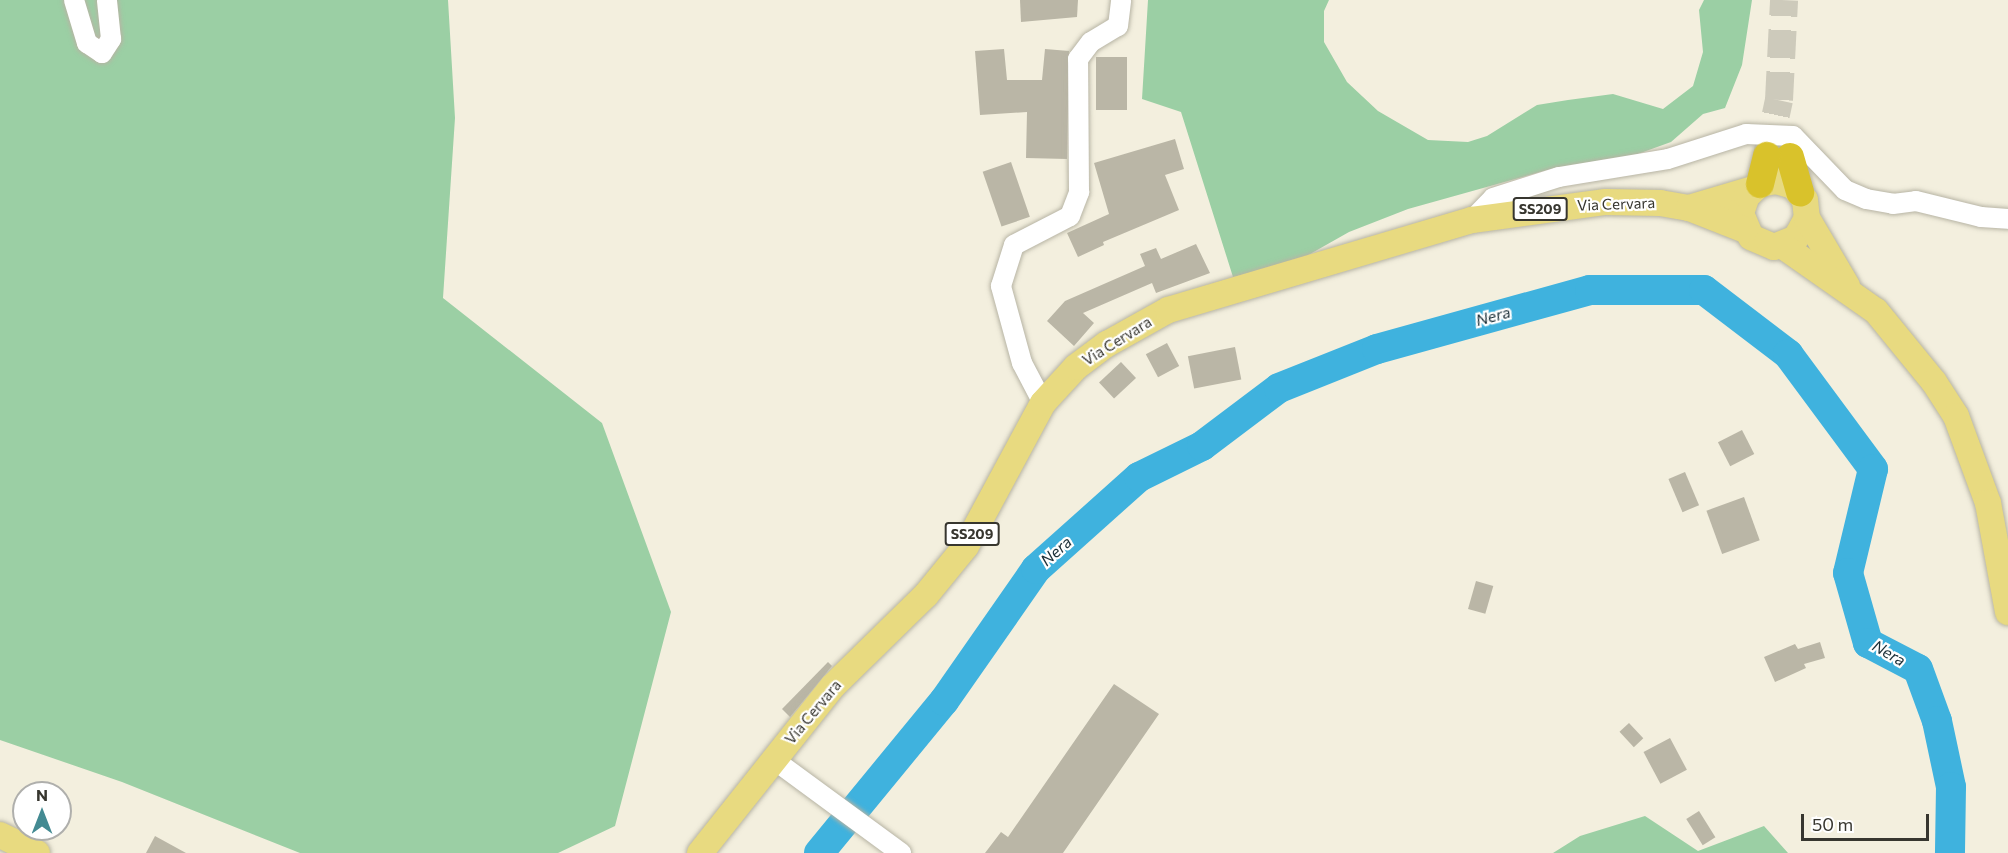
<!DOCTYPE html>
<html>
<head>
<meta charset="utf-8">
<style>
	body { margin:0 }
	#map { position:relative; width:2008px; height:853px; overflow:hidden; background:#f3efde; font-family:Commissioner,sans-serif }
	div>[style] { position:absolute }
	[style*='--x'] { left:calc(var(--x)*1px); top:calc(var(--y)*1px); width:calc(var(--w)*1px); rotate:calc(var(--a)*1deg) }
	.green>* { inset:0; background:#9bcfa4 }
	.river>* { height:30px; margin:-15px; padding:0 15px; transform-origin:15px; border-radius:15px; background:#3fb2de }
	.building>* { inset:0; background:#bab6a6; transform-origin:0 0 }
	.highway-tunnel>* { height:28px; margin-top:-14px; transform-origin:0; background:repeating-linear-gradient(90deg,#cdcabb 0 28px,transparent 0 42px) }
	.roads { filter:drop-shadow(0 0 2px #b7b4a4) drop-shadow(0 0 2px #b7b4a4) }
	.minor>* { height:20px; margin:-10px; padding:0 10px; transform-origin:10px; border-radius:10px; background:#fff }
	.major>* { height:26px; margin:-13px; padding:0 13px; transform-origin:13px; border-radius:13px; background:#e8da80 }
	.highway>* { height:28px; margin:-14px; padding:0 14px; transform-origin:14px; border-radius:14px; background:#d9c22b }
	span { translate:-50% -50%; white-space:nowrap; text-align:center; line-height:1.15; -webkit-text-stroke:4.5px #fff; paint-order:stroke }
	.shield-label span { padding:2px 4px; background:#fff; border:2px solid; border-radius:4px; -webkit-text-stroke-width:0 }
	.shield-label { font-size:14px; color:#37362f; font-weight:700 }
	.street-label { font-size:15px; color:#37362f }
	.water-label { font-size:16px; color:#1b2f38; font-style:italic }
	.north { position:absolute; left:12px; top:781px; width:60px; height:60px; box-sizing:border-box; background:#fff; border:2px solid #afafac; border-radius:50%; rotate:0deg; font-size:16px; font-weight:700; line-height:24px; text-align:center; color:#37362f }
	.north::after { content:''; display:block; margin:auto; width:21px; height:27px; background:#438a92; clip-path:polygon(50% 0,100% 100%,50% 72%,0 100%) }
	.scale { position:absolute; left:1801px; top:814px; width:128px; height:27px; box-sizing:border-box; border:3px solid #37362f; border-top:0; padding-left:8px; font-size:18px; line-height:21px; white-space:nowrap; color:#37362f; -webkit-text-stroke:4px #fff; paint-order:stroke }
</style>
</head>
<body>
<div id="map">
	<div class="green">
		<i style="clip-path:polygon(0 0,448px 0,455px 118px,443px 298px,602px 423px,671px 612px,615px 826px,558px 853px,300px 853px,122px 782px,0 740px)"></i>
		<i style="clip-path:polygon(1148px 0,1329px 0,1324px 11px,1324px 42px,1347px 82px,1378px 111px,1428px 140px,1468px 142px,1487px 136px,1537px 105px,1568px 100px,1613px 94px,1663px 109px,1693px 86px,1703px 52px,1699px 10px,1704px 0,1752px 0,1742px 65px,1725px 108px,1703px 114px,1671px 142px,1624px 159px,1547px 170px,1408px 209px,1349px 232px,1296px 262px,1233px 277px,1181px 112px,1142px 99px)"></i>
		<i style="clip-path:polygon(1645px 816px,1698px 851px,1764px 826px,1788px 853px,1553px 853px,1580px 836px)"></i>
	</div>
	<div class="river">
		<i style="--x:819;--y:853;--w:197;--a:-50.6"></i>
		<i style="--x:944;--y:701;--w:161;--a:-55.1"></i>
		<i style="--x:1036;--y:569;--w:138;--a:-41.8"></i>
		<i style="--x:1139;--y:477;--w:70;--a:-26.2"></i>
		<i style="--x:1202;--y:446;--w:96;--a:-37"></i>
		<i style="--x:1279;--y:388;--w:105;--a:-21.7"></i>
		<i style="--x:1377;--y:349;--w:221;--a:-15.5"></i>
		<i style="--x:1590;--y:290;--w:114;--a:0"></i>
		<i style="--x:1704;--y:290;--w:106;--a:37.3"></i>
		<i style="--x:1788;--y:354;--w:143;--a:53.5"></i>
		<i style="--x:1873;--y:469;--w:107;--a:103.5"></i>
		<i style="--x:1848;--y:573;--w:73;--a:74.1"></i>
		<i style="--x:1868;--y:643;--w:56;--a:27.5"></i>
		<i style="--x:1918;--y:669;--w:55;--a:69.9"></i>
		<i style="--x:1937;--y:721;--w:67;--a:78"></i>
		<i style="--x:1951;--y:787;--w:66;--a:90.9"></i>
	</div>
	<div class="building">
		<i style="clip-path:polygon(1020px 0,1078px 0,1077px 17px,1021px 22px)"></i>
		<i style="clip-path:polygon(1004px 49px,1007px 80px,1042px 80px,1045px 49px,1069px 51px,1067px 159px,1026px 158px,1027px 112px,980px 115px,975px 51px)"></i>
		<i style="left:1096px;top:57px;width:31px;height:53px"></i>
		<i style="clip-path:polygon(1175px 139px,1184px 169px,1165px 175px,1179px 210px,1103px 242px,1104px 245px,1078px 257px,1067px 233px,1109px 214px,1094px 163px)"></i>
		<i style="left:1011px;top:162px;width:58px;height:30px;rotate:71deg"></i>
		<i style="clip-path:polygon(1196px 244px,1210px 273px,1156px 293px,1152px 283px,1083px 313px,1094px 323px,1074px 346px,1047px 321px,1065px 301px,1145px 266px,1140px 254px,1156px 248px,1161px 259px)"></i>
		<i style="left:1167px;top:343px;width:26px;height:24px;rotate:62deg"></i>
		<i style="left:1235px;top:347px;width:33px;height:48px;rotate:79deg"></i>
		<i style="left:1121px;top:362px;width:22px;height:30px;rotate:47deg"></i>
		<i style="left:1742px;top:430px;width:27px;height:27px;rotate:63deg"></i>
		<i style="left:1685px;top:472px;width:36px;height:18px;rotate:67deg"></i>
		<i style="left:1744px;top:497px;width:46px;height:40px;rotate:70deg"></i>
		<i style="left:1476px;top:581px;width:18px;height:29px;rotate:16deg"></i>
		<i style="clip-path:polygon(1820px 642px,1825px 658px,1804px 664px,1806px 668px,1775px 682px,1764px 657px,1795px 644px,1798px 649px)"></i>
		<i style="clip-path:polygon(828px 662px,832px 666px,790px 717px,782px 709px)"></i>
		<i style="clip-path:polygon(1114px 684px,1159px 714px,1063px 853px,985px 853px,1001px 832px,1008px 837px)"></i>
		<i style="left:1629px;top:723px;width:21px;height:13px;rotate:47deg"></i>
		<i style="left:1670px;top:738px;width:36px;height:30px;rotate:62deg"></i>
		<i style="left:1699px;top:811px;width:31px;height:15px;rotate:58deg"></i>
		<i style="clip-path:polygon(155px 836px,186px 853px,146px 853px)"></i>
	</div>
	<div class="highway-tunnel">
		<i style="--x:1767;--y:156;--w:57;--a:-77.9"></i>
		<i style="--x:1779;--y:100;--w:100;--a:-87.1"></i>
	</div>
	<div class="roads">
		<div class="minor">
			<i style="--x:74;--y:0;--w:45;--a:73.2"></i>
			<i style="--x:87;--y:43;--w:18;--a:34"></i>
			<i style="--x:102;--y:53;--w:17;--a:-57"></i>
			<i style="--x:111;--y:39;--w:39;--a:-96"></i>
			<i style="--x:1472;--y:220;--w:30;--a:-46"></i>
			<i style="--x:1493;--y:198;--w:69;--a:-17.7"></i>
			<i style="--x:1559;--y:177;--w:110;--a:-9.4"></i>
			<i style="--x:1668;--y:159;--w:82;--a:-17.8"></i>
			<i style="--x:1746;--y:134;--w:47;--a:2.4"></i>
			<i style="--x:1793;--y:136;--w:75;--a:46.1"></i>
			<i style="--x:1845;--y:190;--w:23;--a:23"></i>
			<i style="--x:1866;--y:199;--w:27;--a:10"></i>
			<i style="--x:1893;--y:204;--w:23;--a:-7"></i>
			<i style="--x:1916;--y:201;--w:67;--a:13.8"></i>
			<i style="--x:1981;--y:217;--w:27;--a:4"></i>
			<i style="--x:1043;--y:403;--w:45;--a:-117.7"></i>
			<i style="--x:1022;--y:363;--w:80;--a:-105.3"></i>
			<i style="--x:1001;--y:286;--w:43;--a:-72.4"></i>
			<i style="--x:1014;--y:245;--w:63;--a:-27.4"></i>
			<i style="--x:1070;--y:216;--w:26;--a:-69"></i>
			<i style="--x:1079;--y:192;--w:133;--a:-90.4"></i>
			<i style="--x:1078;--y:59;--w:21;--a:-53"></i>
			<i style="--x:1091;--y:42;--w:31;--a:-31"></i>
			<i style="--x:1118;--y:26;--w:26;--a:-83"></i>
			<i style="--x:773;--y:759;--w:159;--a:36.3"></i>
		</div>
		<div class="major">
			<i style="--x:1689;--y:208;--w:67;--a:-16.5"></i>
			<i style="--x:1807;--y:218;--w:23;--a:119"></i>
			<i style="--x:1796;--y:238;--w:24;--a:158"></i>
			<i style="--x:1774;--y:247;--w:25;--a:-157"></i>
			<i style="--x:1751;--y:237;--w:26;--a:-113"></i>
			<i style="--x:1741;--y:213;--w:18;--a:-71"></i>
			<i style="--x:1747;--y:196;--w:18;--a:-43"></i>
			<i style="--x:1760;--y:184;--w:16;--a:-11"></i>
			<i style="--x:1776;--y:181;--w:18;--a:16"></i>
			<i style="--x:1793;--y:186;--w:18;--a:49"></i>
			<i style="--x:1805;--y:200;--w:18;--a:84"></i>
			<i style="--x:1807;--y:218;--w:79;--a:59.5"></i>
			<i style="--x:1783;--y:246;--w:113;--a:35"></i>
			<i style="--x:1876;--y:311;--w:92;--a:50.8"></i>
			<i style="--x:1934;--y:382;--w:40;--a:57.1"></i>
			<i style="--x:1956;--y:416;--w:93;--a:69.8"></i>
			<i style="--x:1988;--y:503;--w:111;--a:79.6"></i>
			<i style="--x:0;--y:835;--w:41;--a:25.9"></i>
			<i style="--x:700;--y:853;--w:213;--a:-51.5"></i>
			<i style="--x:833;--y:686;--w:130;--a:-44.4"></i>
			<i style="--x:926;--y:595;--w:63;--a:-50.8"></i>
			<i style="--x:966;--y:546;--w:162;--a:-61.7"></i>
			<i style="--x:1043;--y:403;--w:49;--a:-47.5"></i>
			<i style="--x:1076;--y:367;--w:39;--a:-37"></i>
			<i style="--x:1107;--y:344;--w:70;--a:-29.1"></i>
			<i style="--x:1168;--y:310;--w:317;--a:-16.5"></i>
			<i style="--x:1472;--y:220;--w:135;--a:-7.7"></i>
			<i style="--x:1606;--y:202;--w:54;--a:1.1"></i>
			<i style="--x:1660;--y:203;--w:29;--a:10"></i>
			<i style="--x:1689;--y:208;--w:60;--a:21.4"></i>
		</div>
		<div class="highway">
			<i style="--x:1790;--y:157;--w:37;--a:74"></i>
			<i style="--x:1760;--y:184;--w:29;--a:-76"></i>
		</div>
	</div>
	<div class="shield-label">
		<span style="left:1540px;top:209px">SS209</span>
		<span style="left:972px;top:534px">SS209</span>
	</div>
	<div class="street-label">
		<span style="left:1616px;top:204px;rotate:-2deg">Via Cervara</span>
		<span style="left:1117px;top:341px;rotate:-32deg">Via Cervara</span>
		<span style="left:813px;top:712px;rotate:-50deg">Via Cervara</span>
	</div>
	<div class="water-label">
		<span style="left:1493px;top:316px;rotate:-15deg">Nera</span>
		<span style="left:1056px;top:551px;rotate:-42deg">Nera</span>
		<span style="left:1889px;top:653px;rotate:30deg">Nera</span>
	</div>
	<div class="north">N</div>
	<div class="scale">50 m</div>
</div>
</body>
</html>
